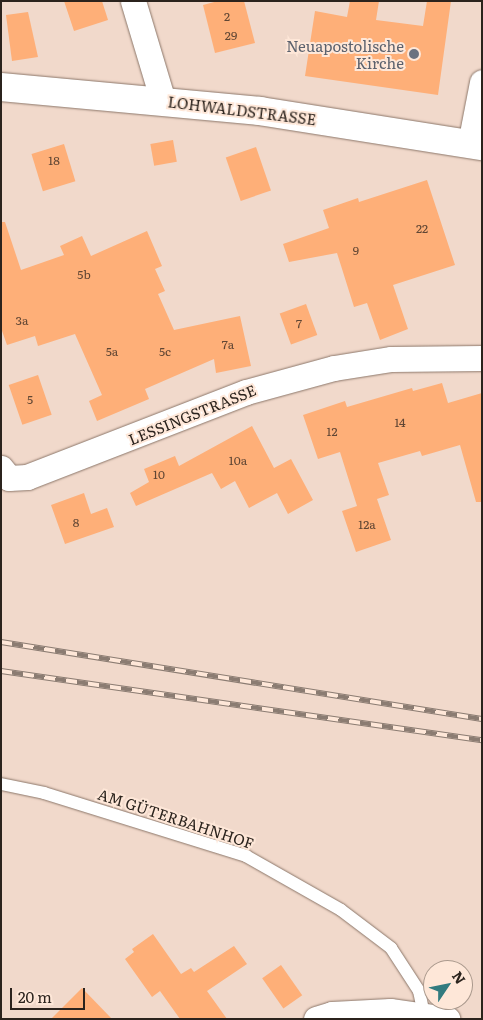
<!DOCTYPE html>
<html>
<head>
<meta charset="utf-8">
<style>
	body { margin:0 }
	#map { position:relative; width:483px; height:1020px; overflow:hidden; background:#f1d9cb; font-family:Literata,serif }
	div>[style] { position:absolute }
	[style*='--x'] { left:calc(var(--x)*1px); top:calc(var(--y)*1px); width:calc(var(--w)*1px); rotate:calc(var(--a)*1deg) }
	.building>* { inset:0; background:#feaf78; transform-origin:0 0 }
	.roads { filter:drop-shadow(0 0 1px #8c776a) drop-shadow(0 0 1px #8c776a) }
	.service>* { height:12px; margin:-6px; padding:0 6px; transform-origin:6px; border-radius:6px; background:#fff }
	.minor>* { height:25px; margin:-12.5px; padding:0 12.5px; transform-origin:12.5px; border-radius:12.5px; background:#fff }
	.tertiary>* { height:28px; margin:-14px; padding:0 14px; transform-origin:14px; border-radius:14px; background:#fff }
	.rail>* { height:5.5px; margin-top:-2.75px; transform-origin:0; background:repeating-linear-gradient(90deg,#fee7d8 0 11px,#8b7c72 0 22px); box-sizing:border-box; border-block:1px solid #8b7c72 }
	.dots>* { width:14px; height:14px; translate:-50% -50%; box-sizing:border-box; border:2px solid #fee7d8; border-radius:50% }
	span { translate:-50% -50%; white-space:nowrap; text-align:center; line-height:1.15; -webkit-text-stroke:4px #fee7d8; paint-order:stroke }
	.number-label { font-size:12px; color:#604634 }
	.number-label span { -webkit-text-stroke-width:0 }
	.worship-label { font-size:15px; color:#5b616d }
	.right { translate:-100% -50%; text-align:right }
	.street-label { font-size:15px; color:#2b231d }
	.frame { position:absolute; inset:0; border:2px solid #2b231d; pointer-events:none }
	.north { position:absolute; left:423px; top:960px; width:50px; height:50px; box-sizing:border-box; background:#fee7d8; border:1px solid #aa998d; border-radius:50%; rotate:56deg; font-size:14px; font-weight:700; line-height:20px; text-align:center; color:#2b231d }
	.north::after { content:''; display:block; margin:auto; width:18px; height:22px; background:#327b7f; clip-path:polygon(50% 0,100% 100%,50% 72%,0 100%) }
	.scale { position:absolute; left:10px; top:988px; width:75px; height:22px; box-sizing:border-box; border:2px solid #2b231d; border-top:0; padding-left:6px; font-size:15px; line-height:18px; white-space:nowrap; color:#2b231d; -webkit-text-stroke:4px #fee7d8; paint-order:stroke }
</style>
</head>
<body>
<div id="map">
	<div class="building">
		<i style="clip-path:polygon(64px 1px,102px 1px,108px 20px,74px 31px)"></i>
		<i style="clip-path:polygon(218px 1px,244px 1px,255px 43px,215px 53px,203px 5px)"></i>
		<i style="clip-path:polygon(350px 1px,379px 1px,376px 20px,423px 26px,427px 1px,451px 1px,438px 95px,305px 76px,315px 11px,347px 17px)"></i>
		<i style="clip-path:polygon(28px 12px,38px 57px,12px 61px,6px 15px)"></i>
		<i style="left:173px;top:140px;width:22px;height:23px;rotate:80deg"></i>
		<i style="left:64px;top:144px;width:39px;height:34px;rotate:73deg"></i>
		<i style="left:256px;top:147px;width:46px;height:32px;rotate:71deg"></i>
		<i style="clip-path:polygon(427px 180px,455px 265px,393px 285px,408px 329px,380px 340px,367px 303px,354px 307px,337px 253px,289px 262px,283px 244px,329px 228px,323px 210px,358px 198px,359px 202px)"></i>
		<i style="clip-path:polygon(1px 222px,5px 222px,21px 270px,64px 255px,60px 246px,82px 236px,91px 256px,147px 231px,162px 266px,155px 269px,165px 291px,158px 294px,174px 330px,240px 316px,251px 366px,216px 373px,214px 359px,145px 389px,149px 399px,97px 421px,89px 401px,102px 395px,75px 334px,38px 346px,35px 336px,7px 345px,1px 328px)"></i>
		<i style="left:306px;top:304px;width:33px;height:28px;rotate:70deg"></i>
		<i style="left:38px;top:375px;width:42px;height:31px;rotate:71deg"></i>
		<i style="clip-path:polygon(442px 383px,448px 403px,482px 393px,482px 502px,476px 502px,460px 445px,422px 456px,420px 451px,378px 463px,389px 495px,377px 499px,391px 540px,356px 552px,342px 511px,357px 506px,340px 452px,318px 459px,303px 415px,345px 401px,347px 407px,412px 388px,413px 391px)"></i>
		<i style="clip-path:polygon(252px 426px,274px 468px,291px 459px,313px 500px,288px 514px,277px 493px,249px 508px,235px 481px,221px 489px,212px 473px,136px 506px,130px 493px,149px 482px,144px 469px,175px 456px,179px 466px)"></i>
		<i style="clip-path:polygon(84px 493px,91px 514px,107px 508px,114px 527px,65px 544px,51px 505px)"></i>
		<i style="clip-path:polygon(153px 934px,181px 974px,191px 968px,194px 972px,234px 946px,247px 964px,207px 991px,227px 1019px,180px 1019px,160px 991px,152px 997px,125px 959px,134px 952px,132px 949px)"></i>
		<i style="left:281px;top:965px;width:37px;height:23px;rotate:55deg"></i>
		<i style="clip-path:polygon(82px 988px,112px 1019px,51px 1019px)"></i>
	</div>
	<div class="roads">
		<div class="service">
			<i style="--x:1;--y:784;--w:44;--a:11.8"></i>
			<i style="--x:44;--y:793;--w:212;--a:17.3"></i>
			<i style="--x:246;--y:856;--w:109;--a:29.6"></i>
			<i style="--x:341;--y:910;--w:63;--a:37.2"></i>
			<i style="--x:391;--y:948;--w:51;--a:56.9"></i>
			<i style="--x:419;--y:991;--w:25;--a:78"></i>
		</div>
		<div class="minor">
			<i style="--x:133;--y:1;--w:104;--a:73.3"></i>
			<i style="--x:470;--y:144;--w:63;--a:-79"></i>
			<i style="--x:1;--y:468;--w:13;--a:51"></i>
			<i style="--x:9;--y:478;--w:18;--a:-3"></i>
			<i style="--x:27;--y:477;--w:235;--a:-21.2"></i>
			<i style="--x:246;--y:392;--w:91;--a:-15.3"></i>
			<i style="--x:334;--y:368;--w:58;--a:-9"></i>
			<i style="--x:391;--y:359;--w:91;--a:-0.6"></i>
			<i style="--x:316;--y:1019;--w:17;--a:-17"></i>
			<i style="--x:332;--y:1014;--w:58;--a:-3"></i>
			<i style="--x:390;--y:1011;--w:58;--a:8"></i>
		</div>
		<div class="tertiary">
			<i style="--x:1;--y:87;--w:260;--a:5.3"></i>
			<i style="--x:260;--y:111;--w:225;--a:9"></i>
		</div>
	</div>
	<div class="rail">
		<i style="--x:1;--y:642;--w:487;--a:9.1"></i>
		<i style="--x:1;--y:671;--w:486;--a:8.2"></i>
	</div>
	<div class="dots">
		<i style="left:414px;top:54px;background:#6b7280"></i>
	</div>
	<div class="number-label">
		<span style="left:227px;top:17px">2</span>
		<span style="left:231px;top:36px">29</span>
		<span style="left:54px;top:161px">18</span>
		<span style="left:422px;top:229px">22</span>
		<span style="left:356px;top:251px">9</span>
		<span style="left:84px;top:275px">5b</span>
		<span style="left:22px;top:321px">3a</span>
		<span style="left:299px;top:324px">7</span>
		<span style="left:228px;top:345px">7a</span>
		<span style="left:112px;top:352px">5a</span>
		<span style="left:165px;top:352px">5c</span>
		<span style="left:30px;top:400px">5</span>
		<span style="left:400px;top:423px">14</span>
		<span style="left:332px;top:432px">12</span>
		<span style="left:238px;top:461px">10a</span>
		<span style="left:159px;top:475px">10</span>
		<span style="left:76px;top:523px">8</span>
		<span style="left:367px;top:525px">12a</span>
	</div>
	<div class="worship-label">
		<span class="right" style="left:404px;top:54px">Neuapostolische<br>Kirche</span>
	</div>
	<div class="street-label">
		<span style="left:242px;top:110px;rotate:7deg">LOHWALDSTRASSE</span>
		<span style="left:192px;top:414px;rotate:-22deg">LESSINGSTRASSE</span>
		<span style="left:176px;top:818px;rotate:18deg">AM GÜTERBAHNHOF</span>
	</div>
	<div class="frame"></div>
	<div class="north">N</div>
	<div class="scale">20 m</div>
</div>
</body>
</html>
